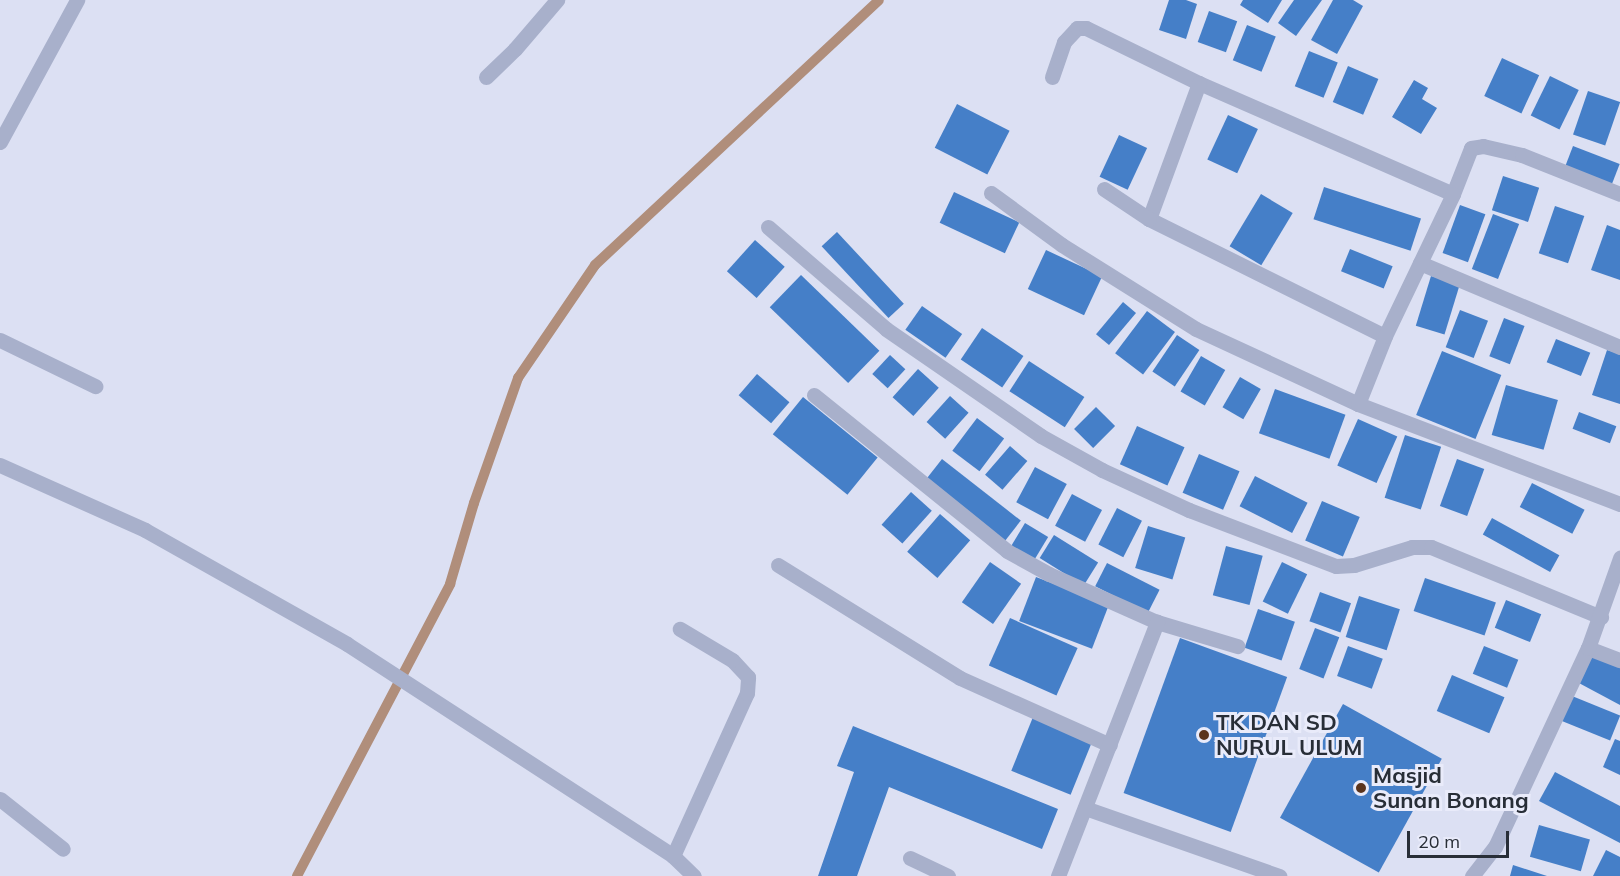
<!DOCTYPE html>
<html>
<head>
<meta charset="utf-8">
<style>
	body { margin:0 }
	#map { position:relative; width:1620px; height:876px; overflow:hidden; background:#dce0f3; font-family:Mulish,sans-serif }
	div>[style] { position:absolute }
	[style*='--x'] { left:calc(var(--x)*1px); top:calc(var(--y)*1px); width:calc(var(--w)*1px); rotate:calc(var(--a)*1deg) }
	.stream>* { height:10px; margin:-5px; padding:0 5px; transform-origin:5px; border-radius:5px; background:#b08e7b }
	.building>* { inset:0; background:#457fc8; transform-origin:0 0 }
	.minor>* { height:15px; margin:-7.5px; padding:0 7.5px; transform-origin:7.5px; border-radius:7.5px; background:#a8b0cb }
	.dots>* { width:16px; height:16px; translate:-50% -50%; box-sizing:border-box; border:3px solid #e9ebfa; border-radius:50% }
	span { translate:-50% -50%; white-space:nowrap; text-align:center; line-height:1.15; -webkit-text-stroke:6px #e9ebfa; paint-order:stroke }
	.poi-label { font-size:22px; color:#282e37; font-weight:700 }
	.left { translate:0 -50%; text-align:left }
	.scale { position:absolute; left:1407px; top:831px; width:102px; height:27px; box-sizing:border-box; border:3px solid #282e37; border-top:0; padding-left:8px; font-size:18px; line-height:21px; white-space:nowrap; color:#282e37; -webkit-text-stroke:4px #e9ebfa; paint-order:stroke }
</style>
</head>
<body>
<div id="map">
	<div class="stream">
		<i style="--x:297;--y:876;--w:330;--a:-62.3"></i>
		<i style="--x:450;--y:584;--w:84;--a:-73.5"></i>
		<i style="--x:474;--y:503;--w:133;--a:-70.6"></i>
		<i style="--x:518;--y:378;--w:137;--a:-55.7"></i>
		<i style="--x:595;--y:265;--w:388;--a:-43"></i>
	</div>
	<div class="building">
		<i style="clip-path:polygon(1169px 0,1186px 0,1197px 4px,1186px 39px,1159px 30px)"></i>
		<i style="clip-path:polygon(1243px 0,1282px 0,1268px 23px,1240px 5px)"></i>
		<i style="clip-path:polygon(1294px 0,1322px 0,1296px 36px,1278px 23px)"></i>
		<i style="clip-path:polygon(1333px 0,1353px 0,1363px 6px,1337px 54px,1311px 40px)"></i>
		<i style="left:1209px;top:11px;width:30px;height:33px;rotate:20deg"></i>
		<i style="left:1247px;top:25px;width:31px;height:38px;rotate:22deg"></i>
		<i style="left:1309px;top:51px;width:31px;height:38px;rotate:22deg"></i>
		<i style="left:1502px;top:58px;width:41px;height:42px;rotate:25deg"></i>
		<i style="left:1348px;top:66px;width:33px;height:39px;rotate:23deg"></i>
		<i style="left:1550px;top:76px;width:32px;height:44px;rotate:26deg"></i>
		<i style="clip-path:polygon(1414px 80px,1428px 88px,1422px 99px,1437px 108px,1421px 134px,1392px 117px)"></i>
		<i style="left:1588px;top:91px;width:34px;height:46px;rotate:19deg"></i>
		<i style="left:957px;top:104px;width:59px;height:49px;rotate:27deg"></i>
		<i style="left:1228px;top:115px;width:33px;height:49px;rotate:25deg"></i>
		<i style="left:1119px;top:135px;width:31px;height:46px;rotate:25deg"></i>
		<i style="left:1573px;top:146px;width:50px;height:24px;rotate:21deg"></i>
		<i style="left:1503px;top:176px;width:38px;height:36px;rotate:18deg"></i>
		<i style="left:1324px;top:187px;width:102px;height:34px;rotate:18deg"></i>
		<i style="left:954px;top:192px;width:72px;height:34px;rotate:25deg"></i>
		<i style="left:1261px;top:194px;width:37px;height:61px;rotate:31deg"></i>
		<i style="left:1460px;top:205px;width:27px;height:51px;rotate:20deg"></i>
		<i style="left:1555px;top:206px;width:31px;height:50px;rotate:19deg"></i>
		<i style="left:1493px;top:214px;width:28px;height:59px;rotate:21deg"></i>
		<i style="clip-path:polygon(1607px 225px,1620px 230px,1620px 280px,1591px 270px)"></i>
		<i style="left:837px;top:232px;width:98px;height:21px;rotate:47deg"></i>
		<i style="left:755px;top:240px;width:40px;height:42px;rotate:42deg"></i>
		<i style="left:1350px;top:249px;width:46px;height:24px;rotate:22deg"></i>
		<i style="left:1046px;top:250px;width:62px;height:43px;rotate:25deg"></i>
		<i style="left:801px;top:275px;width:109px;height:45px;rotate:44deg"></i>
		<i style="left:1431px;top:276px;width:30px;height:52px;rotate:17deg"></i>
		<i style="left:1123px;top:302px;width:17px;height:42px;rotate:40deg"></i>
		<i style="left:922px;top:306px;width:49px;height:29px;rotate:35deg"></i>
		<i style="left:1460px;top:310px;width:30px;height:40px;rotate:21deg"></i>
		<i style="left:1147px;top:311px;width:35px;height:53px;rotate:37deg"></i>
		<i style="left:1504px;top:318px;width:22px;height:41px;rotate:21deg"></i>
		<i style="left:982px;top:328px;width:50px;height:38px;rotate:34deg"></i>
		<i style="left:1177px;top:335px;width:27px;height:44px;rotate:34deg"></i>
		<i style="left:1556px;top:339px;width:37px;height:25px;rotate:22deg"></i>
		<i style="clip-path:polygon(1607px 350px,1620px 354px,1620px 404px,1592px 395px)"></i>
		<i style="left:1442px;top:351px;width:64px;height:69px;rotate:22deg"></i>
		<i style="left:890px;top:355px;width:21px;height:26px;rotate:43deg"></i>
		<i style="left:1201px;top:356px;width:28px;height:41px;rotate:30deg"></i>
		<i style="left:1029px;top:361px;width:66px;height:36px;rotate:33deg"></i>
		<i style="left:918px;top:369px;width:28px;height:38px;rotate:42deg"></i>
		<i style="left:757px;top:374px;width:43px;height:28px;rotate:41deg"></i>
		<i style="left:1240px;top:377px;width:24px;height:35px;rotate:30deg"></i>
		<i style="left:1506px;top:385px;width:54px;height:52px;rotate:16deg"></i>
		<i style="left:1275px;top:389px;width:75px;height:47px;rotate:20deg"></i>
		<i style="left:950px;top:396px;width:25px;height:35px;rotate:42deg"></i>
		<i style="left:803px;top:397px;width:96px;height:48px;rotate:39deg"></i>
		<i style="left:1096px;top:407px;width:27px;height:31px;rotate:45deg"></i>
		<i style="left:1579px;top:412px;width:40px;height:18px;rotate:21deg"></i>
		<i style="left:977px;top:418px;width:34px;height:41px;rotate:37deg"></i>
		<i style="left:1358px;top:419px;width:43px;height:51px;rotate:24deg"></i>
		<i style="left:1137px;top:426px;width:52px;height:42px;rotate:24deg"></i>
		<i style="left:1405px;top:435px;width:38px;height:66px;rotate:18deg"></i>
		<i style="left:1010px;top:446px;width:23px;height:38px;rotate:41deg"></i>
		<i style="left:1199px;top:454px;width:44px;height:42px;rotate:23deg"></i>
		<i style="left:942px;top:459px;width:100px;height:28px;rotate:38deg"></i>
		<i style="left:1457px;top:459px;width:29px;height:50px;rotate:20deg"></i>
		<i style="left:1035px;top:467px;width:36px;height:40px;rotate:28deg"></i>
		<i style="left:1255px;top:476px;width:59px;height:34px;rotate:27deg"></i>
		<i style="left:1532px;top:483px;width:59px;height:27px;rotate:27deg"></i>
		<i style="left:911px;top:492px;width:28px;height:44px;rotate:42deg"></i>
		<i style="left:1072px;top:494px;width:34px;height:36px;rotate:28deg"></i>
		<i style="left:1322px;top:501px;width:41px;height:43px;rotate:23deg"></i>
		<i style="left:1117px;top:508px;width:28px;height:41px;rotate:27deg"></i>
		<i style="left:940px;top:514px;width:40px;height:50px;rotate:41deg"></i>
		<i style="left:1492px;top:518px;width:77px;height:19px;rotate:29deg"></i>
		<i style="left:1025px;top:523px;width:27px;height:29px;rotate:31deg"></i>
		<i style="left:1148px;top:526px;width:39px;height:44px;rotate:17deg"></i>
		<i style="left:1054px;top:535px;width:52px;height:27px;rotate:32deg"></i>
		<i style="left:1226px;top:546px;width:38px;height:51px;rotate:15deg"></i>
		<i style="left:990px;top:562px;width:38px;height:49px;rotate:35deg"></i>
		<i style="left:1282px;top:562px;width:28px;height:44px;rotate:26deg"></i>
		<i style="left:1107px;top:563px;width:59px;height:26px;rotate:27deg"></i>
		<i style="left:1036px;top:577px;width:78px;height:47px;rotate:21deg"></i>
		<i style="left:1425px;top:578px;width:75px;height:35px;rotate:19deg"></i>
		<i style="left:1320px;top:592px;width:33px;height:31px;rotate:20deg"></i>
		<i style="left:1359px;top:596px;width:43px;height:43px;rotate:18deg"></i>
		<i style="left:1506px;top:600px;width:38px;height:30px;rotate:22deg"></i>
		<i style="left:1258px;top:609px;width:39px;height:41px;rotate:19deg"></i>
		<i style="left:1010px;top:618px;width:74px;height:52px;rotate:24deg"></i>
		<i style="left:1315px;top:628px;width:26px;height:44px;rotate:21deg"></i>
		<i style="left:1180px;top:638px;width:114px;height:165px;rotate:20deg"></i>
		<i style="left:1348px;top:646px;width:37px;height:32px;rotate:20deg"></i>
		<i style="left:1484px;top:646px;width:37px;height:30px;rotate:22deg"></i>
		<i style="clip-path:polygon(1593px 652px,1620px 667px,1620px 705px,1577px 682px)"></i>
		<i style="left:1452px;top:675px;width:57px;height:39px;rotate:23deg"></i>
		<i style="left:1572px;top:696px;width:52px;height:27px;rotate:22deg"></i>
		<i style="left:1343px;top:704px;width:113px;height:130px;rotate:29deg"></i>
		<i style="left:1033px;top:717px;width:64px;height:58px;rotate:22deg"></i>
		<i style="clip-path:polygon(853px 726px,1058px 809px,1042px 849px,889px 787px,857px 876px,818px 876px,854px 772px,837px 766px)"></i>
		<i style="clip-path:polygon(1615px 739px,1620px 741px,1620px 775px,1603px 767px)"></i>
		<i style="clip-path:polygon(1555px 772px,1620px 806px,1620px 843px,1539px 801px)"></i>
		<i style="left:1539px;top:825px;width:53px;height:33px;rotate:16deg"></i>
		<i style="clip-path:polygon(1606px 850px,1620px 857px,1620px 876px,1593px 876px)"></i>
		<i style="clip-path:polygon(1513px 865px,1547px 876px,1510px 876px)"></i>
	</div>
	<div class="minor">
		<i style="--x:486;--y:77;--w:40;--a:-44"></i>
		<i style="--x:515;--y:49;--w:65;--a:-49.4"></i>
		<i style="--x:1052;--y:77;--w:37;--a:-71"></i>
		<i style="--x:1064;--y:42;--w:19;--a:-47"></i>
		<i style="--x:1077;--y:28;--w:9;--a:0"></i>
		<i style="--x:1086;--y:28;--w:126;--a:26"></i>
		<i style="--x:1199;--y:83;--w:277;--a:23.6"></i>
		<i style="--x:1453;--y:194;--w:49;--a:-68.6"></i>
		<i style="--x:1471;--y:148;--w:12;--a:-9"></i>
		<i style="--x:1483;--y:146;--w:40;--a:13"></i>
		<i style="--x:1522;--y:155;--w:105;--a:21.7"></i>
		<i style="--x:1199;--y:83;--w:145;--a:110.2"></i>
		<i style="--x:1149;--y:219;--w:263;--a:26.4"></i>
		<i style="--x:0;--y:142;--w:162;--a:-61.5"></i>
		<i style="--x:1104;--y:189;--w:54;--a:33.7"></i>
		<i style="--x:991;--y:193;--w:88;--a:36.2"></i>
		<i style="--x:1062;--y:245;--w:158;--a:32.1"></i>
		<i style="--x:1196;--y:329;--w:179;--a:24.8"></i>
		<i style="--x:1358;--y:404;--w:280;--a:20.9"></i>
		<i style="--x:768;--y:227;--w:156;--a:40.8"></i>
		<i style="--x:886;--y:329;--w:188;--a:34.6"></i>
		<i style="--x:1041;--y:436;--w:70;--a:29.1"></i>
		<i style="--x:1102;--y:470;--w:96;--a:24.7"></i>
		<i style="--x:1189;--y:510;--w:157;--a:20.9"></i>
		<i style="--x:1336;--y:566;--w:18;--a:-3"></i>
		<i style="--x:1354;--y:565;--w:61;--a:-17.2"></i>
		<i style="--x:1412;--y:547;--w:19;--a:0"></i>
		<i style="--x:1431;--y:547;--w:184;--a:22.4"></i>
		<i style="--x:1420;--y:263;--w:217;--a:22.8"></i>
		<i style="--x:0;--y:340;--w:106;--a:25.8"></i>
		<i style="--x:814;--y:395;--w:248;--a:38.9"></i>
		<i style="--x:1007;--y:551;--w:48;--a:28.7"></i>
		<i style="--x:1049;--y:574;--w:118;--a:24"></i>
		<i style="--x:1157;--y:622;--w:84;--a:16.7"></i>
		<i style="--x:1358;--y:404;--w:73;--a:-68.3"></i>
		<i style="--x:1385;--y:336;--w:157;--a:-64.4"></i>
		<i style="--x:0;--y:465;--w:159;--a:24.1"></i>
		<i style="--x:145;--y:530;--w:232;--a:29.4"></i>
		<i style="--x:347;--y:644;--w:389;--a:33"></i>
		<i style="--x:673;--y:856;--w:29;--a:44"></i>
		<i style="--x:778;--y:565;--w:214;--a:31.8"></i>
		<i style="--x:960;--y:678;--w:164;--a:24.1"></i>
		<i style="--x:1588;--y:648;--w:34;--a:21"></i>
		<i style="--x:0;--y:799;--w:80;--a:38.4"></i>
		<i style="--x:1085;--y:808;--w:206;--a:19.3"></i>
		<i style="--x:673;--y:856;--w:179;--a:-65.6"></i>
		<i style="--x:747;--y:693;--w:16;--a:-86"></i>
		<i style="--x:748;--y:677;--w:23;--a:-133"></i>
		<i style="--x:732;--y:660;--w:61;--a:-149.2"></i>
		<i style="--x:910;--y:858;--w:42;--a:25.3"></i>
		<i style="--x:1058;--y:876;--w:273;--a:-68.7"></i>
		<i style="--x:1472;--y:876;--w:37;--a:-52"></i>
		<i style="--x:1495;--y:847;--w:220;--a:-65"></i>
		<i style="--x:1588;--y:648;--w:96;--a:-70.4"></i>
	</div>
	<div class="dots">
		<i style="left:1204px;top:735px;background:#5a341d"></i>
		<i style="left:1361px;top:788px;background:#5a341d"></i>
	</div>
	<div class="poi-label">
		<span class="left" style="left:1216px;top:735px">TK DAN SD<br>NURUL ULUM</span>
		<span class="left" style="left:1373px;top:788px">Masjid<br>Sunan Bonang</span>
	</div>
	<div class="scale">20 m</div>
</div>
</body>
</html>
